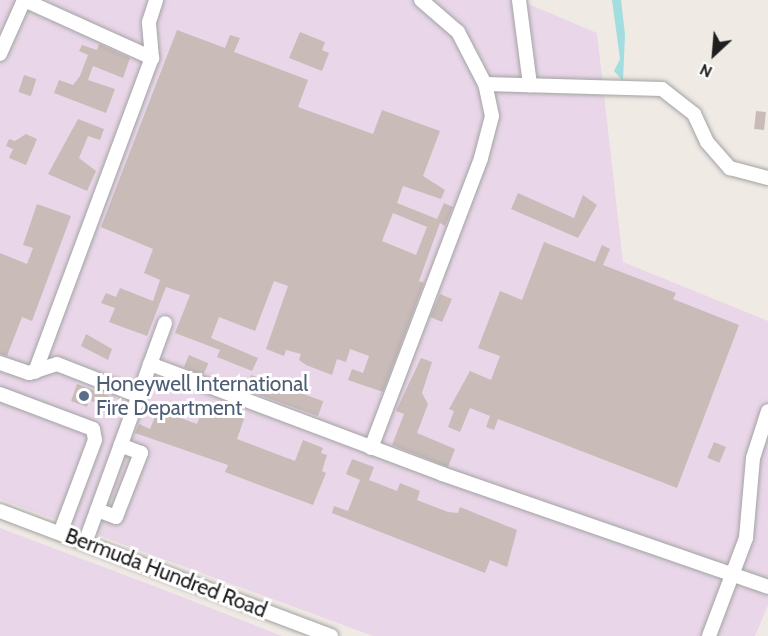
<!DOCTYPE html>
<html>
<head>
<meta charset="utf-8">
<style>
	body { margin:0 }
	#map { position:relative; width:768px; height:636px; overflow:hidden; background:#f0eae5; font-family:Cabin,sans-serif }
	div>[style] { position:absolute }
	[style*='--x'] { left:calc(var(--x)*1px); top:calc(var(--y)*1px); width:calc(var(--w)*1px); rotate:calc(var(--a)*1deg) }
	.industrial>* { inset:0; background:#e9d7e9 }
	.water>* { inset:0; background:#a4dddf }
	.building>* { inset:0; background:#c8bbb8; transform-origin:0 0 }
	.roads { filter:drop-shadow(0 0 2px #a3a3a3) drop-shadow(0 0 2px #a3a3a3) }
	.minor>* { height:14px; margin:-7px; padding:0 7px; transform-origin:7px; border-radius:7px; background:#fff }
	.dots>* { width:16px; height:16px; translate:-50% -50%; box-sizing:border-box; border:3px solid #fff; border-radius:50% }
	span { translate:-50% -50%; white-space:nowrap; text-align:center; line-height:1.15; -webkit-text-stroke:6px #fff; paint-order:stroke }
	.service-label { font-size:21px; color:#4e5e75 }
	.left { translate:0 -50%; text-align:left }
	.street-label { font-size:21px; color:#1f1f1f }
	.north { position:absolute; left:684px; top:24px; width:60px; height:60px; -webkit-text-stroke:4px #fff; paint-order:stroke; rotate:206deg; font-size:16px; font-weight:700; line-height:24px; text-align:center; color:#1f1f1f }
	.north::after { content:''; display:block; margin:auto; width:21px; height:27px; background:#1f1f1f; clip-path:polygon(50% 0,100% 100%,50% 72%,0 100%) }
</style>
</head>
<body>
<div id="map">
	<div class="industrial">
		<i style="clip-path:polygon(0 0,519px 0,597px 33px,623px 262px,768px 321px,768px 605px,755px 636px,373px 636px,0 499px)"></i>
		<i style="clip-path:polygon(0 528px,154px 586px,282px 636px,0 636px)"></i>
	</div>
	<div class="water">
		<i style="clip-path:polygon(612px 0,621px 0,625px 34px,623px 81px,614px 71px,620px 59px)"></i>
	</div>
	<div class="building">
		<i style="clip-path:polygon(evenodd,177px 30px,225px 48px,230px 35px,240px 38px,234px 52px,308px 80px,298px 107px,373px 134px,382px 110px,440px 131px,423px 176px,445px 190px,441px 199px,403px 186px,397px 203px,437px 219px,444px 203px,453px 207px,445px 226px,440px 223px,419px 281px,424px 283px,383px 392px,348px 380px,352px 369px,363px 373px,369px 356px,350px 349px,346px 362px,337px 359px,332px 375px,306px 365px,299px 360px,301px 354px,286px 350px,284px 356px,266px 349px,288px 286px,274px 281px,255px 331px,219px 317px,211px 338px,258px 358px,252px 371px,217px 357px,220px 350px,175px 333px,190px 295px,166px 287px,147px 336px,109px 322px,115px 308px,101px 303px,106px 293px,116px 297px,120px 288px,153px 301px,160px 280px,144px 273px,153px 249px,101px 227px,177px 30px,393px 213px,427px 227px,416px 255px,382px 241px,393px 213px)"></i>
		<i style="clip-path:polygon(300px 32px,325px 42px,322px 50px,329px 53px,322px 71px,289px 58px)"></i>
		<i style="clip-path:polygon(99px 44px,130px 58px,123px 78px,93px 66px,88px 80px,115px 89px,106px 113px,54px 93px,59px 80px,73px 85px,80px 76px,88px 55px,79px 51px,82px 45px,97px 50px)"></i>
		<i style="left:24px;top:75px;width:13px;height:18px;rotate:18deg"></i>
		<i style="left:756px;top:111px;width:10px;height:18px;rotate:6deg"></i>
		<i style="clip-path:polygon(78px 119px,104px 129px,100px 140px,88px 136px,79px 158px,96px 171px,87px 191px,48px 174px)"></i>
		<i style="clip-path:polygon(26px 134px,37px 139px,26px 165px,9px 158px,13px 149px,6px 146px,9px 139px,15px 141px)"></i>
		<i style="clip-path:polygon(518px 193px,574px 218px,583px 195px,597px 205px,578px 238px,511px 209px)"></i>
		<i style="clip-path:polygon(37px 204px,71px 216px,32px 321px,22px 317px,7px 356px,0 354px,0 253px,27px 264px,33px 248px,23px 245px)"></i>
		<i style="clip-path:polygon(544px 242px,595px 262px,602px 245px,610px 249px,603px 265px,676px 293px,673px 299px,739px 325px,677px 488px,498px 419px,494px 430px,486px 427px,490px 416px,470px 408px,460px 432px,448px 427px,454px 411px,449px 409px,470px 371px,491px 380px,500px 356px,478px 348px,500px 291px,522px 300px)"></i>
		<i style="left:440px;top:294px;width:13px;height:25px;rotate:23deg"></i>
		<i style="clip-path:polygon(86px 334px,112px 349px,108px 360px,81px 346px)"></i>
		<i style="left:189px;top:355px;width:21px;height:13px;rotate:23deg"></i>
		<i style="clip-path:polygon(421px 358px,432px 362px,422px 393px,428px 404px,417px 433px,455px 449px,448px 467px,392px 445px,404px 414px,396px 411px)"></i>
		<i style="left:251px;top:375px;width:77px;height:16px;rotate:20deg"></i>
		<i style="clip-path:polygon(77px 384px,109px 396px,105px 406px,89px 400px,87px 407px,71px 401px)"></i>
		<i style="clip-path:polygon(174px 404px,182px 407px,178px 417px,197px 424px,204px 405px,244px 419px,237px 439px,295px 461px,303px 440px,323px 448px,321px 453px,327px 455px,322px 471px,326px 473px,313px 505px,225px 472px,228px 465px,135px 433px,139px 424px,150px 429px,158px 409px,170px 414px)"></i>
		<i style="left:714px;top:442px;width:13px;height:17px;rotate:23deg"></i>
		<i style="clip-path:polygon(352px 459px,374px 467px,369px 480px,397px 491px,400px 483px,420px 491px,417px 500px,448px 512px,458px 513px,460px 507px,517px 530px,507px 567px,490px 560px,485px 573px,332px 513px,334px 506px,348px 511px,360px 480px,346px 474px)"></i>
	</div>
	<div class="roads">
		<div class="minor">
			<i style="--x:24;--y:0;--w:141;--a:24.4"></i>
			<i style="--x:519;--y:0;--w:86;--a:82.6"></i>
			<i style="--x:0;--y:54;--w:59;--a:-66"></i>
			<i style="--x:485;--y:84;--w:177;--a:1.6"></i>
			<i style="--x:662;--y:89;--w:41;--a:38"></i>
			<i style="--x:694;--y:114;--w:31;--a:65"></i>
			<i style="--x:707;--y:142;--w:35;--a:49"></i>
			<i style="--x:730;--y:168;--w:39;--a:15"></i>
			<i style="--x:0;--y:363;--w:31;--a:19"></i>
			<i style="--x:29;--y:373;--w:29;--a:-18"></i>
			<i style="--x:57;--y:364;--w:88;--a:21.3"></i>
			<i style="--x:150;--y:364;--w:312;--a:20.6"></i>
			<i style="--x:442;--y:474;--w:345;--a:19.1"></i>
			<i style="--x:35;--y:372;--w:335;--a:-69.6"></i>
			<i style="--x:152;--y:58;--w:36;--a:-95"></i>
			<i style="--x:149;--y:22;--w:23;--a:-72"></i>
			<i style="--x:0;--y:394;--w:99;--a:20.6"></i>
			<i style="--x:93;--y:429;--w:11;--a:80"></i>
			<i style="--x:95;--y:440;--w:99;--a:110.6"></i>
			<i style="--x:371;--y:448;--w:310;--a:-69.2"></i>
			<i style="--x:481;--y:158;--w:43;--a:-75.3"></i>
			<i style="--x:492;--y:116;--w:33;--a:-102"></i>
			<i style="--x:485;--y:84;--w:59;--a:-117.4"></i>
			<i style="--x:458;--y:32;--w:49;--a:-139.1"></i>
			<i style="--x:97;--y:510;--w:20;--a:20"></i>
			<i style="--x:116;--y:517;--w:69;--a:-68.7"></i>
			<i style="--x:141;--y:453;--w:22;--a:-159"></i>
			<i style="--x:0;--y:511;--w:354;--a:20.7"></i>
			<i style="--x:85;--y:543;--w:234;--a:-70"></i>
			<i style="--x:709;--y:636;--w:105;--a:-69.3"></i>
			<i style="--x:746;--y:538;--w:80;--a:-85"></i>
			<i style="--x:753;--y:458;--w:49;--a:-72.3"></i>
		</div>
	</div>
	<div class="dots">
		<i style="left:84px;top:396px;background:#5c6f8a"></i>
	</div>
	<div class="service-label">
		<span class="left" style="left:96px;top:396px">Honeywell International<br>Fire Department</span>
	</div>
	<div class="street-label">
		<span style="left:166px;top:573px;rotate:21deg">Bermuda Hundred Road</span>
	</div>
	<div class="north">N</div>
</div>
</body>
</html>
